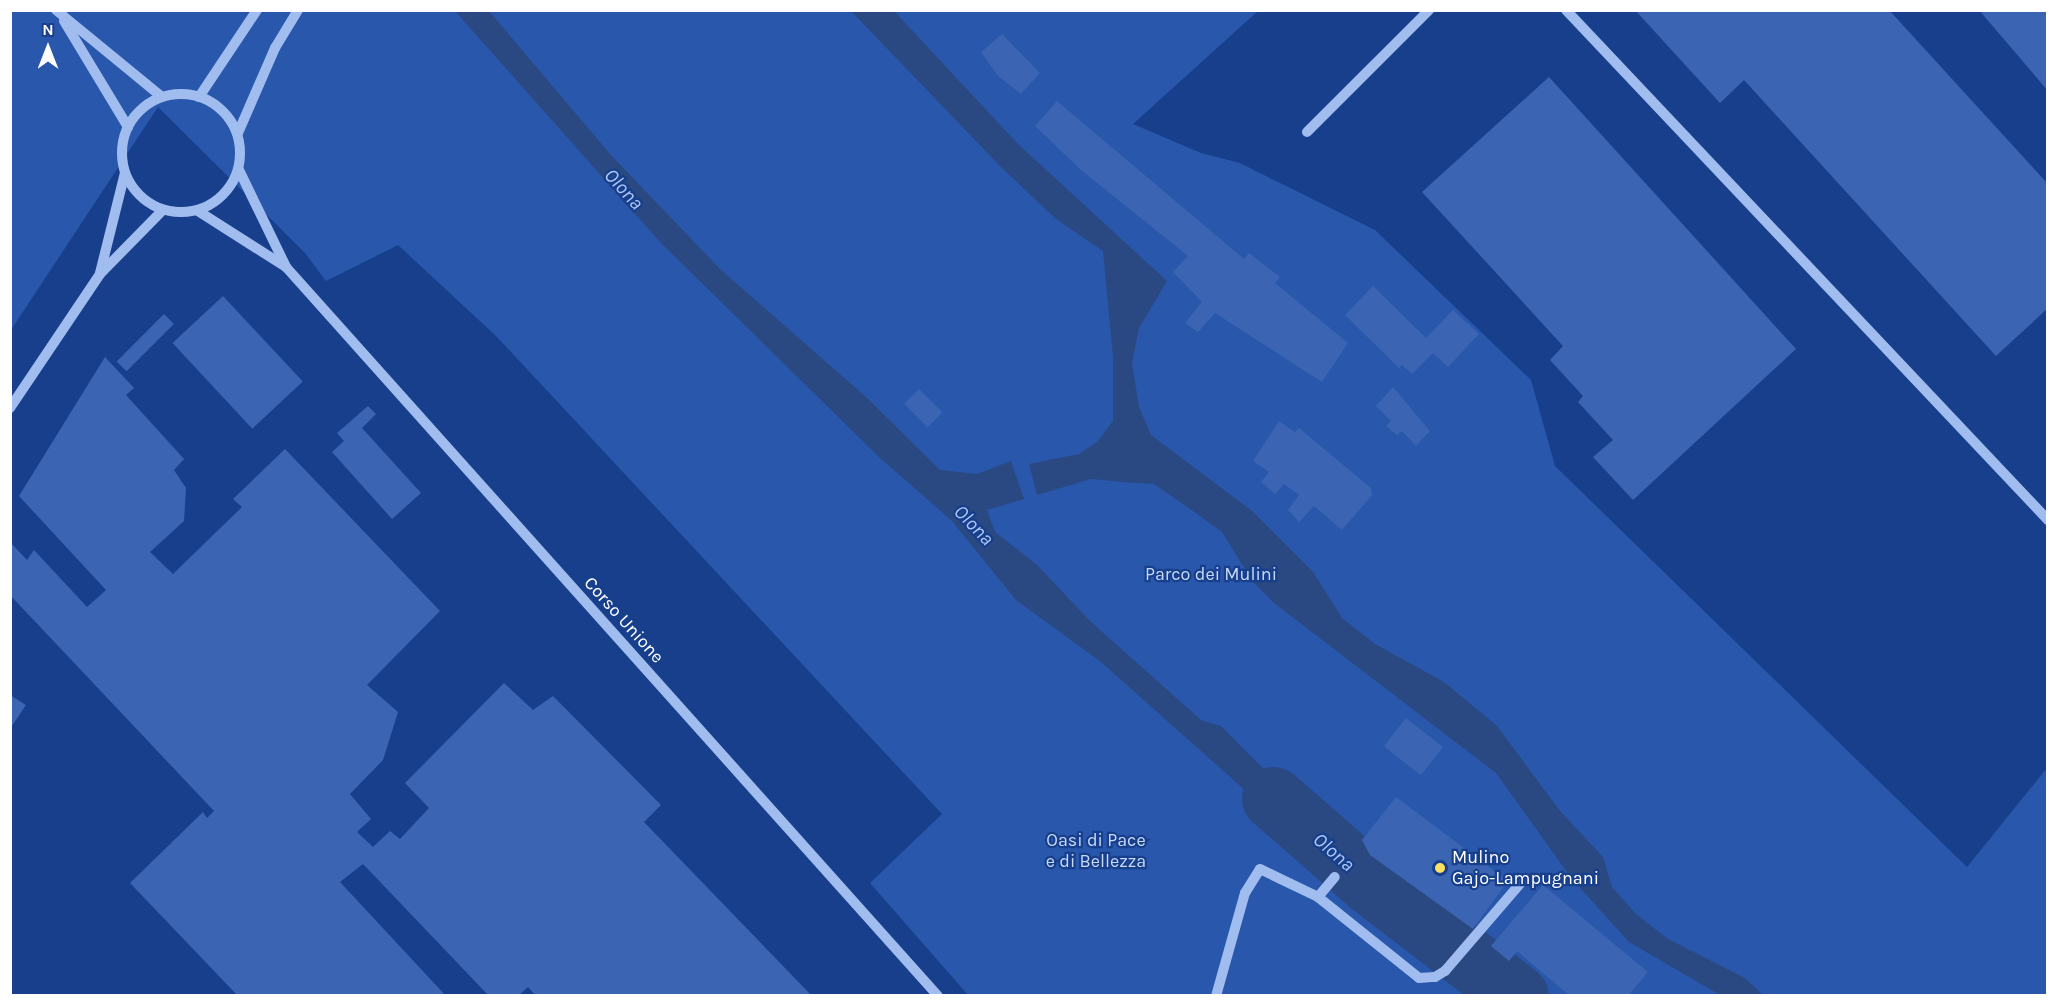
<!DOCTYPE html>
<html>
<head>
<meta charset="utf-8">
<style>
	body { margin:0 }
	#map { position:relative; width:2058px; height:1006px; overflow:hidden; background:#173f8c; font-family:Karla,sans-serif }
	div>[style] { position:absolute }
	[style*='--x'] { left:calc(var(--x)*1px); top:calc(var(--y)*1px); width:calc(var(--w)*1px); rotate:calc(var(--a)*1deg) }
	.green>* { inset:0; background:#2957ab }
	.water>* { inset:0; background:#2a4982 }
	.river>* { height:63px; margin:-31.5px; padding:0 31.5px; transform-origin:31.5px; border-radius:31.5px; background:#2a4982 }
	.building>* { inset:0; background:#3b65b3; transform-origin:0 0 }
	.minor>* { height:10px; margin:-5px; padding:0 5px; transform-origin:5px; border-radius:5px; background:#a1bdef }
	.minor>.ring { margin:-5px; padding:0; box-sizing:content-box; background:none; border:10px solid #a1bdef; border-radius:50% }
	.dots>* { width:16px; height:16px; translate:-50% -50%; box-sizing:border-box; border:3px solid #173f8c; border-radius:50% }
	span { translate:-50% -50%; white-space:nowrap; text-align:center; line-height:1.15; -webkit-text-stroke:4.5px #173f8c; paint-order:stroke }
	.park-label { font-size:18px; color:#c7dafb }
	.street-label { font-size:18px; color:#fff }
	.poi-label { font-size:18px; color:#fff }
	.left { translate:0 -50%; text-align:left }
	.water-label { font-size:20px; color:#acc7f6; font-style:italic }
	.frame { position:absolute; inset:0; border:12px solid #fff; pointer-events:none }
	.north { position:absolute; left:18px; top:18px; width:60px; height:60px; -webkit-text-stroke:4px #173f8c; paint-order:stroke; rotate:0deg; font-size:16px; font-weight:700; line-height:24px; text-align:center; color:#fff }
	.north::after { content:''; display:block; margin:auto; width:21px; height:27px; background:#fff; clip-path:polygon(50% 0,100% 100%,50% 72%,0 100%) }
</style>
</head>
<body>
<div id="map">
	<div class="green">
		<i style="clip-path:polygon(11px 11px,1258px 11px,1133px 124px,1201px 153px,1240px 163px,1375px 230px,1531px 380px,1555px 466px,1967px 867px,2047px 768px,2047px 995px,968px 995px,870px 883px,942px 814px,496px 336px,398px 245px,326px 281px,305px 253px,158px 107px,11px 330px)"></i>
	</div>
	<div class="water">
		<i style="clip-path:polygon(455px 11px,489px 11px,610px 154px,720px 269px,867px 398px,940px 470px,977px 474px,1011px 461px,1024px 499px,987px 510px,995px 532px,1037px 565px,1090px 621px,1201px 720px,1221px 726px,1309px 815px,1345px 844px,1329px 865px,1101px 662px,1016px 600px,952px 521px,879px 457px,661px 243px)"></i>
		<i style="clip-path:polygon(851px 11px,894px 11px,1018px 144px,1167px 281px,1139px 328px,1132px 363px,1139px 407px,1151px 435px,1252px 511px,1313px 572px,1342px 618px,1375px 644px,1444px 682px,1497px 726px,1560px 811px,1603px 857px,1612px 887px,1636px 914px,1668px 939px,1745px 978px,1763px 995px,1720px 995px,1629px 942px,1572px 879px,1496px 773px,1274px 603px,1253px 582px,1222px 532px,1186px 506px,1154px 484px,1124px 482px,1091px 479px,1037px 495px,1029px 464px,1079px 454px,1097px 442px,1113px 421px,1113px 357px,1103px 251px,1056px 219px,1001px 167px)"></i>
		<i style="clip-path:polygon(1361px 862px,1494px 953px,1548px 995px,1501px 995px,1454px 964px,1344px 879px)"></i>
	</div>
	<div class="river">
		<i style="--x:1273;--y:798;--w:129;--a:41.2"></i>
		<i style="--x:1370;--y:883;--w:185;--a:37.5"></i>
	</div>
	<div class="building">
		<i style="clip-path:polygon(1635px 10px,1889px 10px,2048px 184px,2048px 308px,1996px 356px,1744px 80px,1720px 103px)"></i>
		<i style="clip-path:polygon(1979px 10px,2048px 10px,2048px 91px)"></i>
		<i style="clip-path:polygon(1002px 34px,1040px 73px,1021px 94px,998px 76px,981px 52px)"></i>
		<i style="clip-path:polygon(1549px 77px,1796px 349px,1633px 500px,1593px 457px,1613px 440px,1578px 402px,1583px 396px,1550px 360px,1563px 346px,1422px 192px)"></i>
		<i style="clip-path:polygon(1057px 101px,1244px 259px,1249px 253px,1280px 277px,1275px 283px,1348px 343px,1322px 382px,1215px 313px,1198px 332px,1185px 323px,1202px 302px,1173px 272px,1188px 256px,1081px 170px,1035px 126px)"></i>
		<i style="clip-path:polygon(1373px 286px,1426px 338px,1453px 310px,1479px 334px,1448px 367px,1433px 353px,1412px 374px,1402px 365px,1399px 368px,1345px 315px)"></i>
		<i style="left:223px;top:296px;width:117px;height:69px;rotate:47deg"></i>
		<i style="left:164px;top:314px;width:14px;height:67px;rotate:45deg"></i>
		<i style="clip-path:polygon(105px 357px,134px 388px,126px 395px,184px 459px,174px 470px,186px 488px,184px 521px,150px 552px,173px 574px,242px 507px,233px 499px,285px 449px,440px 611px,367px 685px,398px 712px,383px 760px,350px 794px,371px 819px,357px 832px,373px 847px,390px 831px,400px 839px,429px 808px,405px 783px,504px 683px,533px 710px,553px 696px,661px 805px,644px 822px,812px 996px,536px 996px,528px 987px,518px 996px,489px 996px,363px 864px,340px 882px,446px 996px,238px 996px,130px 883px,203px 812px,207px 818px,214px 811px,10px 595px,10px 542px,27px 560px,34px 550px,87px 607px,106px 590px,19px 496px)"></i>
		<i style="clip-path:polygon(1393px 387px,1430px 431px,1416px 446px,1402px 431px,1397px 435px,1386px 426px,1391px 421px,1376px 406px)"></i>
		<i style="left:919px;top:389px;width:33px;height:21px;rotate:45deg"></i>
		<i style="clip-path:polygon(368px 406px,376px 414px,362px 428px,421px 493px,392px 519px,332px 452px,344px 441px,337px 433px)"></i>
		<i style="clip-path:polygon(1279px 421px,1295px 432px,1299px 428px,1371px 488px,1372px 495px,1342px 530px,1314px 506px,1299px 522px,1288px 510px,1299px 495px,1284px 484px,1275px 494px,1261px 482px,1269px 472px,1253px 461px)"></i>
		<i style="clip-path:polygon(10px 695px,26px 705px,10px 729px)"></i>
		<i style="left:1406px;top:718px;width:47px;height:36px;rotate:38deg"></i>
		<i style="clip-path:polygon(1396px 797px,1508px 881px,1473px 929px,1370px 855px,1362px 840px)"></i>
		<i style="clip-path:polygon(1543px 885px,1648px 972px,1628px 996px,1570px 996px,1517px 951px,1509px 961px,1491px 946px)"></i>
	</div>
	<div class="minor">
		<i style="--x:56;--y:10;--w:137;--a:39.4"></i>
		<i style="--x:1566;--y:10;--w:702;--a:46.62"></i>
		<i style="--x:64;--y:21;--w:124;--a:58.9"></i>
		<i class="ring" style="left:122px;top:94px;width:108px;height:108px"></i>
		<i style="--x:199;--y:97;--w:105;--a:-56.3"></i>
		<i style="--x:1307;--y:132;--w:173;--a:-45"></i>
		<i style="--x:238;--y:133;--w:93;--a:-66.5"></i>
		<i style="--x:275;--y:48;--w:44;--a:-58.8"></i>
		<i style="--x:239;--y:170;--w:108;--a:64.1"></i>
		<i style="--x:286;--y:267;--w:978;--a:48.19"></i>
		<i style="--x:198;--y:211;--w:104;--a:32.5"></i>
		<i style="--x:100;--y:273;--w:103;--a:-76"></i>
		<i style="--x:10;--y:408;--w:161;--a:-56.1"></i>
		<i style="--x:100;--y:274;--w:90;--a:-45.5"></i>
		<i style="--x:1318;--y:897;--w:129;--a:38.7"></i>
		<i style="--x:1419;--y:978;--w:16;--a:-4"></i>
		<i style="--x:1435;--y:977;--w:12;--a:-31"></i>
		<i style="--x:1445;--y:971;--w:121;--a:-49.3"></i>
		<i style="--x:1216;--y:996;--w:107;--a:-74.3"></i>
		<i style="--x:1245;--y:893;--w:28;--a:-58"></i>
		<i style="--x:1260;--y:869;--w:64;--a:25.8"></i>
		<i style="--x:1318;--y:897;--w:26;--a:-50"></i>
	</div>
	<div class="dots">
		<i style="left:1440px;top:868px;background:#ffe05f"></i>
	</div>
	<div class="park-label">
		<span style="left:1211px;top:574px">Parco dei Mulini</span>
		<span style="left:1096px;top:851px">Oasi di Pace<br>e di Bellezza</span>
	</div>
	<div class="street-label">
		<span style="left:624px;top:620px;rotate:48deg">Corso Unione</span>
	</div>
	<div class="poi-label">
		<span class="left" style="left:1452px;top:868px">Mulino<br>Gajo-Lampugnani</span>
	</div>
	<div class="water-label">
		<span style="left:624px;top:189px;rotate:48deg">Olona</span>
		<span style="left:974px;top:525px;rotate:46deg">Olona</span>
		<span style="left:1334px;top:852px;rotate:41deg">Olona</span>
	</div>
	<div class="frame"></div>
	<div class="north">N</div>
</div>
</body>
</html>
